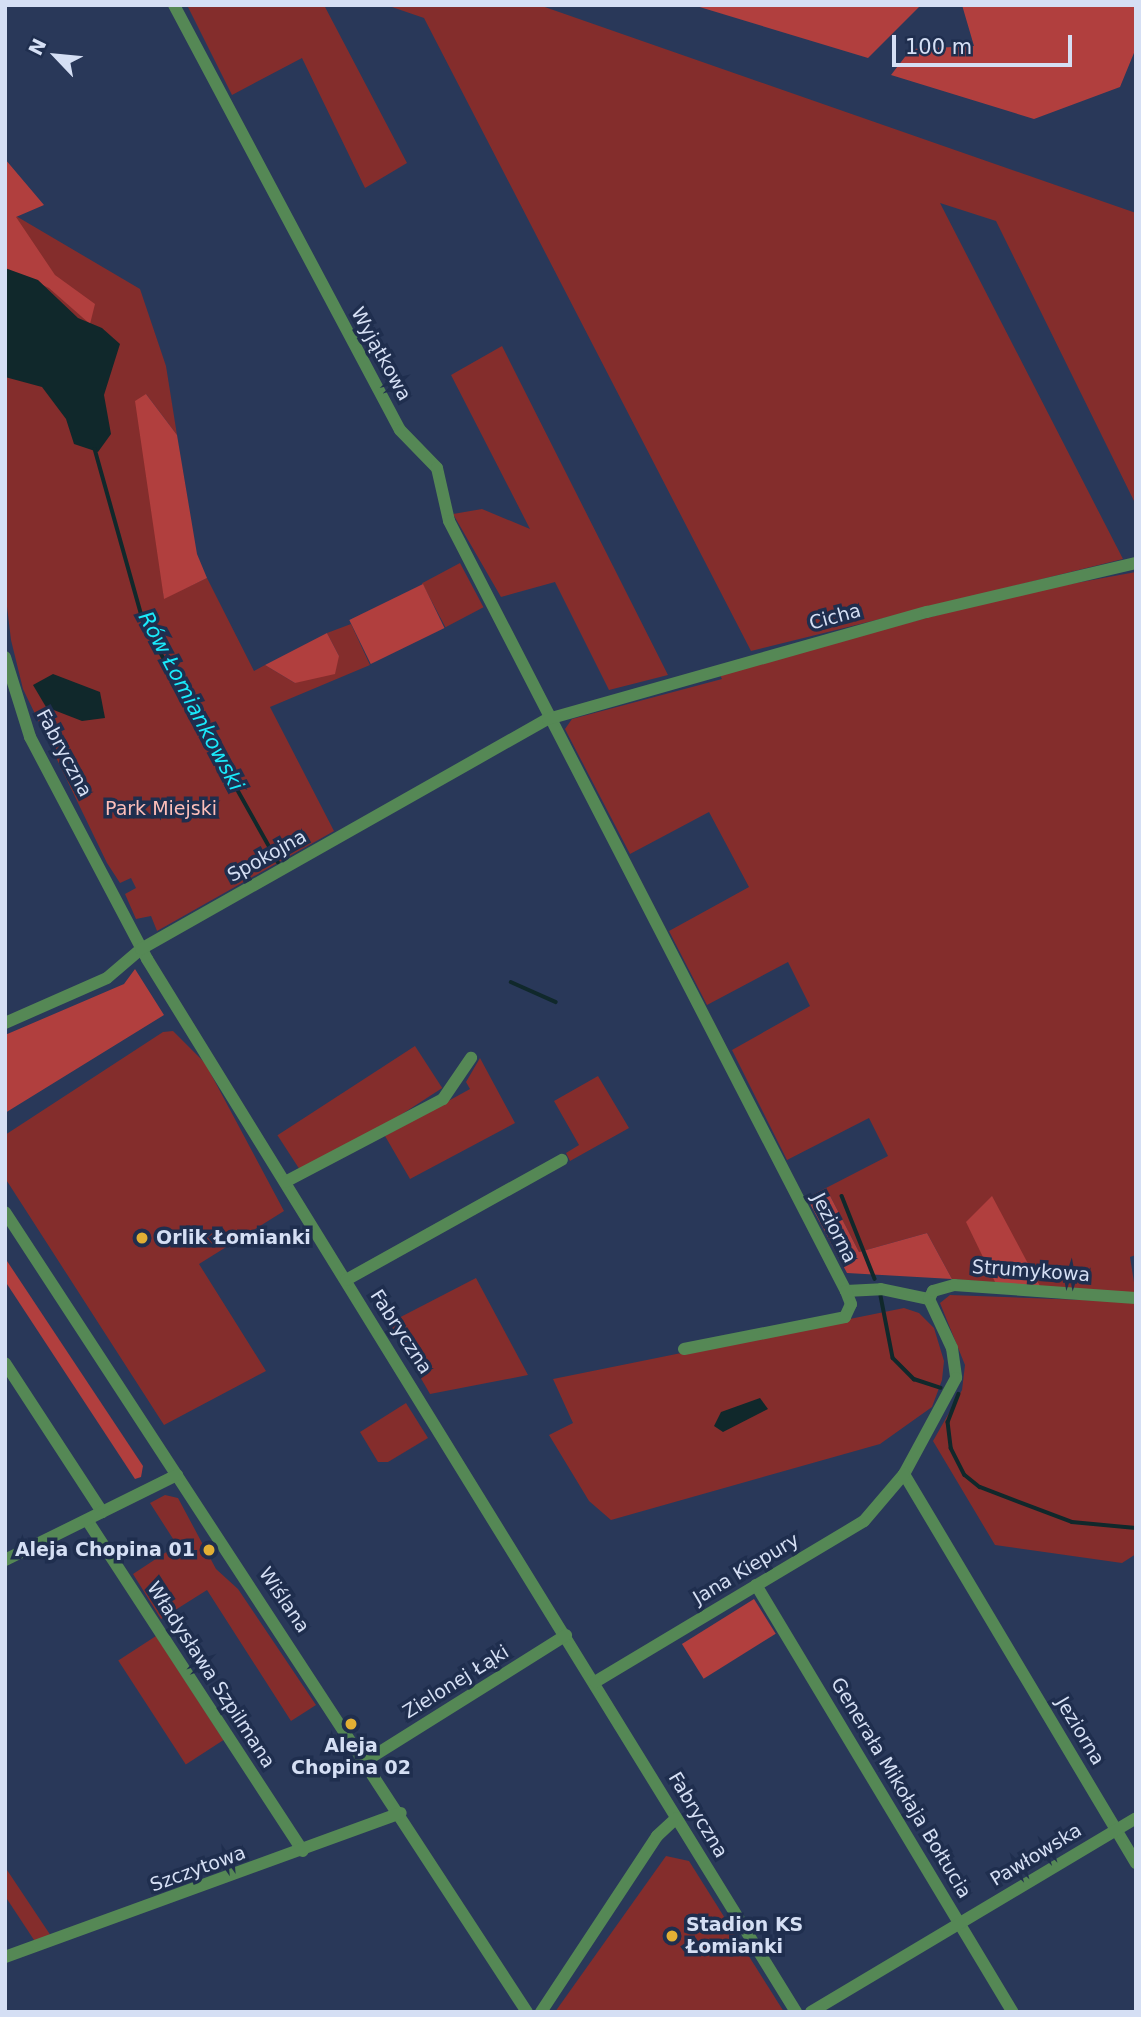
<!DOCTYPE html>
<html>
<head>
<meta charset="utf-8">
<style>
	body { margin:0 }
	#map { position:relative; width:1141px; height:2017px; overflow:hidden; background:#293859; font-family:"DejaVu Sans",sans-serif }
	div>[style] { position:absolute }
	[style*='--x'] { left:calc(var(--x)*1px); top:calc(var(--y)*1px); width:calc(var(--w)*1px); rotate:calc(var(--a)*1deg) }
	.green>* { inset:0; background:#842d2c; transform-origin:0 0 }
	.forest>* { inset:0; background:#b13f3e; transform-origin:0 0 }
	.water>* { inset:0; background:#10282b }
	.stream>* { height:3.5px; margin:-1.75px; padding:0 1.75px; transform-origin:1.75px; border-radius:1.75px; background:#10282b }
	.street>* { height:12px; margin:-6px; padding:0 6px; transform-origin:6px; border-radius:6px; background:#585 }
	.dots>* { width:19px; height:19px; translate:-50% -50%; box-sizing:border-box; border:4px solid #1f2e4e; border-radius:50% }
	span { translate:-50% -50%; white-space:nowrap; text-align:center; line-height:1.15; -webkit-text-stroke:7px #1f2e4e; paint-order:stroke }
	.street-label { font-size:19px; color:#d5dff4 }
	.park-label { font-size:19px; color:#fcbeb9 }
	.poi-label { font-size:19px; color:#d5dff4; font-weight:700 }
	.left { translate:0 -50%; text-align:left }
	.right { translate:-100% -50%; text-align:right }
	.water-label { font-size:21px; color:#1aeafb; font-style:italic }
	.frame { position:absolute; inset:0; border:7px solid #d5dff4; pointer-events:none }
	.north { position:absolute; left:21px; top:21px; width:70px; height:70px; -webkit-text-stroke:5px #1f2e4e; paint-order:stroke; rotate:296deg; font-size:19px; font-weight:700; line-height:28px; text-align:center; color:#d5dff4 }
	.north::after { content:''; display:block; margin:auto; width:24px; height:32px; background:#d5dff4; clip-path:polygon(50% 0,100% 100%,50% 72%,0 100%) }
	.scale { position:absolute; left:892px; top:35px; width:180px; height:32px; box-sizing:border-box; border:4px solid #d5dff4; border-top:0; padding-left:9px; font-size:21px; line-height:24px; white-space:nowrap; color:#d5dff4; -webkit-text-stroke:5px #1f2e4e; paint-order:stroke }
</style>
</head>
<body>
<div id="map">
	<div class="green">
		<i style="clip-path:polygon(187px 5px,324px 5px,407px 163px,365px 188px,302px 58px,232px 95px)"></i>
		<i style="clip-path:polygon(386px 5px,539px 5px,1136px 213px,1136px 505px,996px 221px,940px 203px,1123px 559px,751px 651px,424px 18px)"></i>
		<i style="clip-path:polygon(16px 216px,140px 289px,166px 366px,177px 435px,146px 394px,164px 598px,207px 578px,254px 671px,265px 665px,295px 683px,339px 656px,327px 633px,351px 624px,370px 665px,270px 707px,334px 831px,157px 931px,151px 916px,136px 919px,125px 894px,136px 888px,131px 878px,120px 883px,107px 863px,23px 689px,11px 640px,5px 590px,5px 220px)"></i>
		<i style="clip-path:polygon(502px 346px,668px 675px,609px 690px,555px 582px,501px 597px,453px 514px,482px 509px,530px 529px,451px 375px)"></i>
		<i style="left:460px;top:563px;width:50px;height:43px;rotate:62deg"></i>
		<i style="clip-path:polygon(1136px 572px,1136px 1255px,1130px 1257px,1136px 1295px,952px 1279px,927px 1233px,859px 1252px,826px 1188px,888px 1156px,869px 1118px,787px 1160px,732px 1050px,810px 1006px,788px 962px,707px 1005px,669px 931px,749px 887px,709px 812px,630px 854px,565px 729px,572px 719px,722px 679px,719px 673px,755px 662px,1032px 591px)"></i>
		<i style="clip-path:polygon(173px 1031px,205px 1063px,284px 1211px,199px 1264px,266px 1371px,164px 1425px,5px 1178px,5px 1135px,163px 1032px)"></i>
		<i style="left:415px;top:1046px;width:50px;height:164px;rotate:57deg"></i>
		<i style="clip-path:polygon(480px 1058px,515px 1123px,410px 1179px,385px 1136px,470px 1089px,466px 1082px)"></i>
		<i style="clip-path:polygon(598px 1076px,629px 1128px,570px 1161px,566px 1153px,579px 1145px,554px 1101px)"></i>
		<i style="clip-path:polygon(476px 1278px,528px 1375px,430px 1394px,389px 1323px)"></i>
		<i style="clip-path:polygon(950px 1295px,1136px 1302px,1136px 1554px,1122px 1563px,995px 1545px,933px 1441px,962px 1390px,965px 1365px,940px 1303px)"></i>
		<i style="clip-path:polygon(904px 1308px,919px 1313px,934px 1328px,944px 1361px,942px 1380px,932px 1407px,880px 1444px,611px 1520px,589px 1501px,549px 1435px,573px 1423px,553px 1379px)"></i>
		<i style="clip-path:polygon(406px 1403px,428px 1438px,388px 1462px,378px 1462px,360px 1432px)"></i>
		<i style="clip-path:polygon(165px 1495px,178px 1498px,216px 1569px,238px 1589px,316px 1705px,291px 1721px,207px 1590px,161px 1619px,133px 1574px,177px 1545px,150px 1503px)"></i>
		<i style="left:156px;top:1636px;width:124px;height:45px;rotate:57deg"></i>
		<i style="clip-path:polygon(666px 1856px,689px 1861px,784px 2012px,555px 2012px)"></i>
		<i style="clip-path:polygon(5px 1867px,51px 1936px,36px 1943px,5px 1896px)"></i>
	</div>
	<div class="forest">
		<i style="clip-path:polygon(693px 5px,921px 5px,868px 58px)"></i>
		<i style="clip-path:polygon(962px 5px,1136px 5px,1136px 48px,1120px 87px,1034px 119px,891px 75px,911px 49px,974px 46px)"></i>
		<i style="clip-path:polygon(5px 159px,44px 205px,16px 217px,55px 275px,95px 304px,90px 324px,49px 288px,5px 268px)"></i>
		<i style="clip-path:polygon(146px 394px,177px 435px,197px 554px,207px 578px,164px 599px,135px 401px)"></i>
		<i style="left:423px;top:584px;width:49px;height:82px;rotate:64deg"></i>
		<i style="clip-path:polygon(327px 633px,339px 656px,335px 674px,295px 683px,265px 665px)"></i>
		<i style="clip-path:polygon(135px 969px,164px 1015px,5px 1113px,5px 1035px,124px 984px)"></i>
		<i style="clip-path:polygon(826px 1188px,859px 1252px,927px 1233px,952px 1279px,847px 1273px,807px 1198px)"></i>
		<i style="clip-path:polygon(992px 1196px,1041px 1288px,997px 1286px,966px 1222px)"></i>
		<i style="clip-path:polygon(5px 1258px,143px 1466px,141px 1477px,135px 1479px,5px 1281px)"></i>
		<i style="left:754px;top:1599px;width:41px;height:85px;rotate:58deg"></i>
	</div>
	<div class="water">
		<i style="clip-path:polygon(5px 268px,38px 280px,78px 318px,102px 328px,120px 344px,104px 395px,111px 434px,98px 452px,74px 444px,66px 419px,42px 387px,5px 377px)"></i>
		<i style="clip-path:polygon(53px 674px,100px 692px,105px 718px,82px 721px,46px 707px,33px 685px)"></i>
		<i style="clip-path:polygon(760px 1398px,768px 1409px,723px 1432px,714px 1426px,721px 1412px)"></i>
	</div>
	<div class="stream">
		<i style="--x:95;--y:449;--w:181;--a:74.3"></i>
		<i style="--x:144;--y:623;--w:274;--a:60.7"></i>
		<i style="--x:511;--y:982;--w:49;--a:24"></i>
		<i style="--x:842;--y:1196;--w:89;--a:68.3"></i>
		<i style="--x:881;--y:1296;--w:63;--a:79"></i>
		<i style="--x:893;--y:1358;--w:30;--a:45"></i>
		<i style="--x:914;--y:1379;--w:28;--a:18"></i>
		<i style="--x:959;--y:1394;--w:30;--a:111"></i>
		<i style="--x:948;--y:1422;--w:26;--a:83"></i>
		<i style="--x:951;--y:1448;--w:30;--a:63"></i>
		<i style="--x:965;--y:1475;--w:19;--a:39"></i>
		<i style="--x:980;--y:1487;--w:98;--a:20.8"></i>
		<i style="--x:1072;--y:1522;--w:64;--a:5.4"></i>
	</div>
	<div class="street">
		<i style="--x:174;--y:5;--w:481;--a:62"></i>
		<i style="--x:400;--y:430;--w:53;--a:45.8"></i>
		<i style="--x:437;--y:468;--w:54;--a:77.2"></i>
		<i style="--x:449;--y:521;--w:866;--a:62.73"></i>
		<i style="--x:846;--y:1291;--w:35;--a:-3"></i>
		<i style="--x:881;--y:1289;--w:49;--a:11.8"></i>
		<i style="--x:929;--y:1299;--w:54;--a:64.9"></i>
		<i style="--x:952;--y:1348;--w:30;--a:82"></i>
		<i style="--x:956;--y:1378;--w:109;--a:118.4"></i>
		<i style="--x:904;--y:1474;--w:453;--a:59.2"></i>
		<i style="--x:5;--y:657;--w:84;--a:72.6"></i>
		<i style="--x:30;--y:737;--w:251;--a:62.2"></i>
		<i style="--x:147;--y:959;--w:1237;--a:58.35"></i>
		<i style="--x:5;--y:1023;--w:111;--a:-23.8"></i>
		<i style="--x:107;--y:978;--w:45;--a:-40.5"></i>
		<i style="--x:141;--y:949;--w:467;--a:-29.5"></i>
		<i style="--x:548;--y:719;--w:394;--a:-15.8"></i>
		<i style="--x:927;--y:612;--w:215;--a:-13.2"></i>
		<i style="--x:285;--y:1182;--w:178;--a:-27.7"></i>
		<i style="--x:443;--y:1099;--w:50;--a:-55.7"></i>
		<i style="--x:5;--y:1212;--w:955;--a:56.88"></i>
		<i style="--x:346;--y:1280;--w:247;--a:-29.1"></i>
		<i style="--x:929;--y:1299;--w:9;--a:-63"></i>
		<i style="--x:933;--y:1291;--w:22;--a:-16"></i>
		<i style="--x:954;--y:1285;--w:182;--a:4.1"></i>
		<i style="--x:684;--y:1349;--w:164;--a:-11.2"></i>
		<i style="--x:845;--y:1317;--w:14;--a:-65"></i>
		<i style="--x:851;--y:1304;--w:14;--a:-111"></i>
		<i style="--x:5;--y:1363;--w:178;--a:56.9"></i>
		<i style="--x:87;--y:1520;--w:395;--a:56.9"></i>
		<i style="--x:5;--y:1560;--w:192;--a:-26.3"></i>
		<i style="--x:756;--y:1585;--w:498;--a:59"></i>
		<i style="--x:595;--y:1682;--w:313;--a:-30.9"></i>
		<i style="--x:864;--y:1521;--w:62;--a:-49.6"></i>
		<i style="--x:367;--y:1760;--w:235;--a:-32.1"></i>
		<i style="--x:5;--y:1957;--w:421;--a:-20"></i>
		<i style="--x:541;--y:2012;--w:211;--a:-56.6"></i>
		<i style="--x:657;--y:1836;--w:26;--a:-43"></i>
		<i style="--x:811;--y:2012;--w:378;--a:-30.8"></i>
	</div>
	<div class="dots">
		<i style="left:142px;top:1238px;background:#e2af34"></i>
		<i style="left:209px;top:1550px;background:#e2af34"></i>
		<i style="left:351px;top:1724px;background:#e2af34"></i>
		<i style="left:672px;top:1936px;background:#e2af34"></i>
	</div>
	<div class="street-label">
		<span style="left:381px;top:354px;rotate:61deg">Wyjątkowa</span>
		<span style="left:835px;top:617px;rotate:-15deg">Cicha</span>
		<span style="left:64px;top:753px;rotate:62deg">Fabryczna</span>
		<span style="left:267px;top:856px;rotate:-29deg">Spokojna</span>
		<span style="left:834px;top:1228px;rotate:63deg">Jeziorna</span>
		<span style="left:1031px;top:1271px;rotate:4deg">Strumykowa</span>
		<span style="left:401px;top:1332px;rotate:57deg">Fabryczna</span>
		<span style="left:746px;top:1569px;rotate:-31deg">Jana Kiepury</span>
		<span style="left:284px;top:1600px;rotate:56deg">Wiślana</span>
		<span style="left:211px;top:1675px;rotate:57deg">Władysława Szpilmana</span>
		<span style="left:456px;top:1682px;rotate:-32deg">Zielonej Łąki</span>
		<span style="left:1080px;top:1731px;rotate:59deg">Jeziorna</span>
		<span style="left:901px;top:1788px;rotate:59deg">Generała Mikołaja Bołtucia</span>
		<span style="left:698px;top:1815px;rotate:59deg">Fabryczna</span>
		<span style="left:1036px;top:1855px;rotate:-31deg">Pawłowska</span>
		<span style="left:198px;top:1869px;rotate:-20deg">Szczytowa</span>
	</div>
	<div class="park-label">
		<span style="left:161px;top:809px">Park Miejski</span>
	</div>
	<div class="poi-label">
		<span class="left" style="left:156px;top:1238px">Orlik Łomianki</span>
		<span class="right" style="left:195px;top:1550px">Aleja Chopina 01</span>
		<span style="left:351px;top:1757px">Aleja<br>Chopina 02</span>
		<span class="left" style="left:686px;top:1936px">Stadion KS<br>Łomianki</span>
	</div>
	<div class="water-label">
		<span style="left:191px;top:701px;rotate:62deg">Rów Łomiankowski</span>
	</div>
	<div class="frame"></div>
	<div class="north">N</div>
	<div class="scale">100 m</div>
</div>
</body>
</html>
